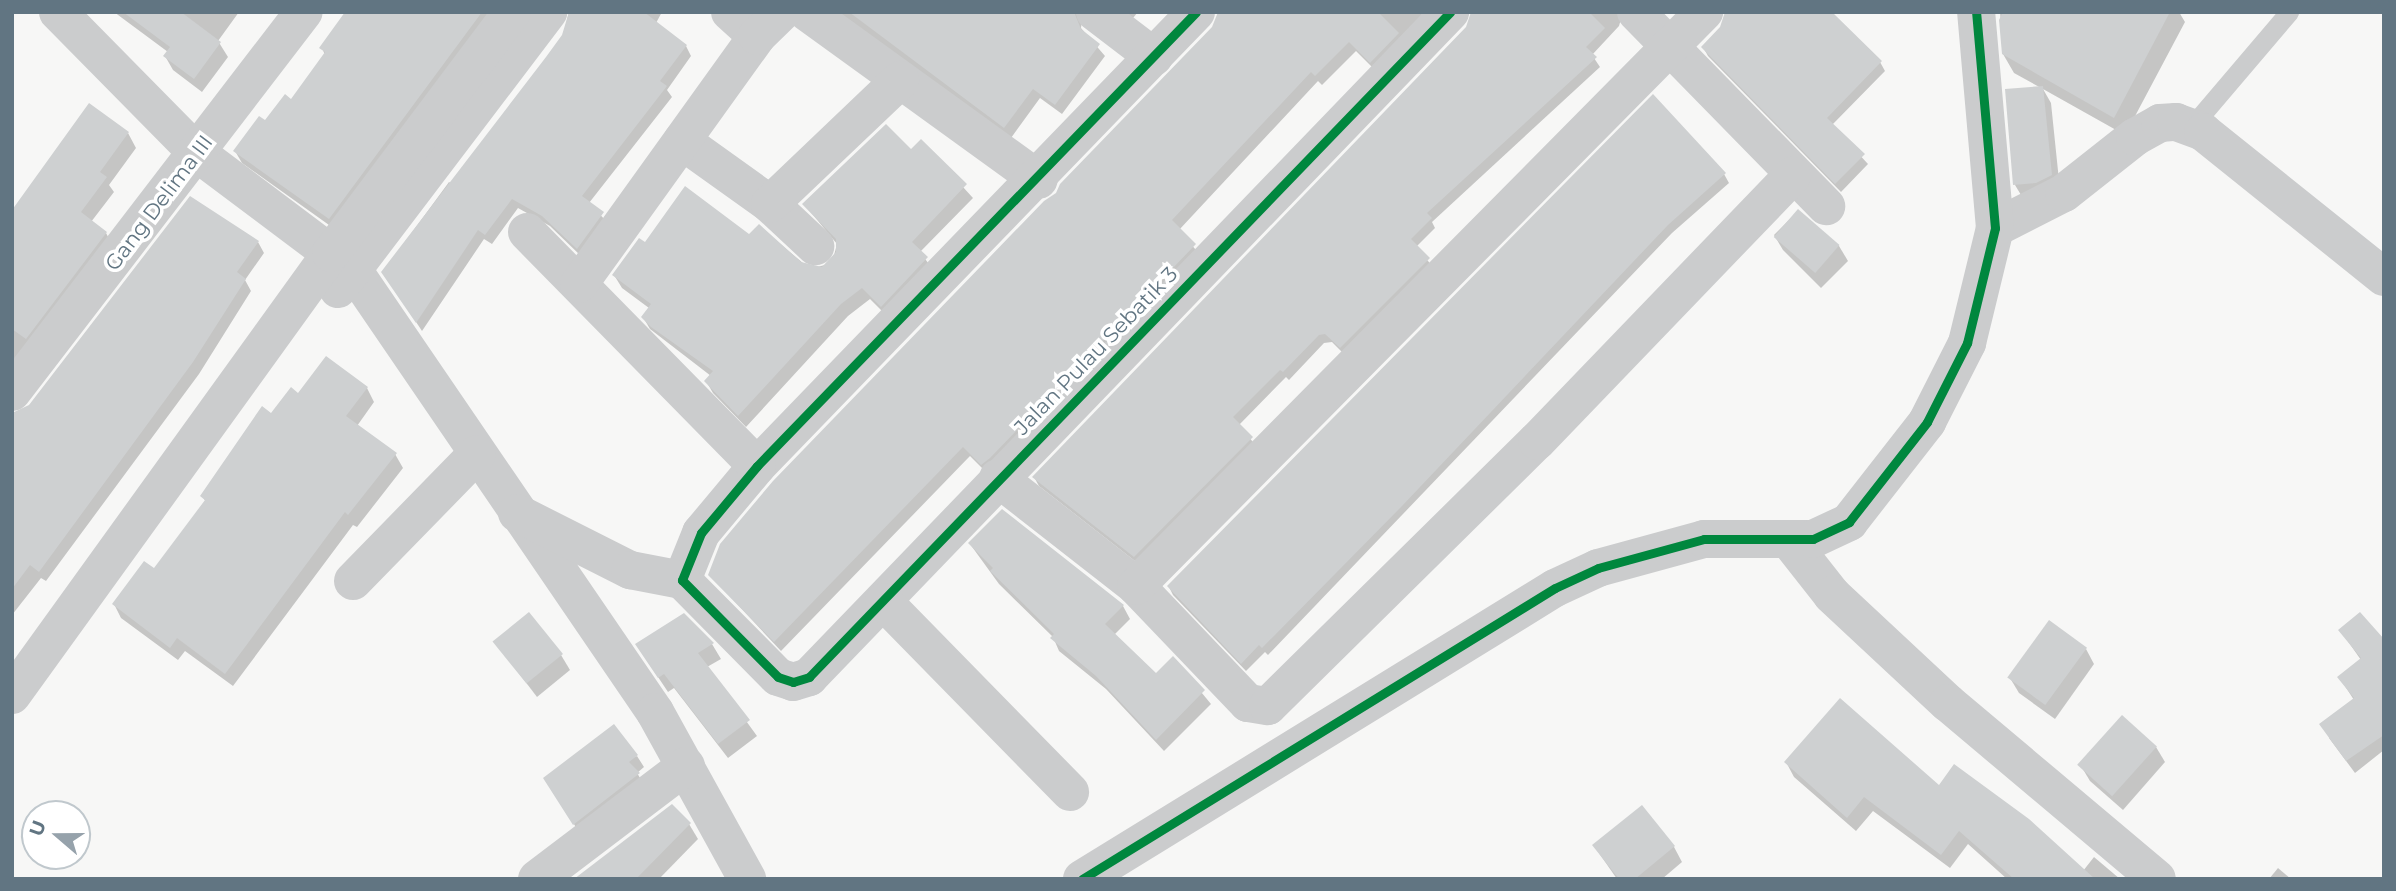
<!DOCTYPE html>
<html>
<head>
<meta charset="utf-8">
<style>
	body { margin:0 }
	#map { position:relative; width:2396px; height:891px; overflow:hidden; background:#f7f7f6; font-family:Montserrat,sans-serif }
	div>[style] { position:absolute }
	[style*='--x'] { left:calc(var(--x)*1px); top:calc(var(--y)*1px); width:calc(var(--w)*1px); rotate:calc(var(--a)*1deg) }
	.shadow>* { inset:0; background:#0003 }
	.building>* { inset:0; background:#ced0d1; transform-origin:0 0 }
	.service>* { height:19px; margin:-9.5px; padding:0 9.5px; transform-origin:9.5px; border-radius:9.5px; background:#cbcccd }
	.minor>* { height:38px; margin:-19px; padding:0 19px; transform-origin:19px; border-radius:19px; background:#cbcccd }
	.cycleway>* { height:9px; margin:-4.5px; padding:0 4.5px; transform-origin:4.5px; border-radius:4.5px; background:#00873e }
	span { translate:-50% -50%; white-space:nowrap; text-align:center; line-height:1.15; -webkit-text-stroke:7px #fff; paint-order:stroke }
	.street-label { font-size:21px; color:#617582 }
	.frame { position:absolute; inset:0; border:14px solid #617582; pointer-events:none }
	.north { position:absolute; left:21px; top:800px; width:70px; height:70px; box-sizing:border-box; background:#fff; border:2px solid #c0c8cd; border-radius:50%; rotate:290deg; font-size:19px; font-weight:700; line-height:28px; text-align:center; color:#617582 }
	.north::after { content:''; display:block; margin:auto; width:24px; height:32px; background:#96a2ab; clip-path:polygon(50% 0,100% 100%,50% 72%,0 100%) }
</style>
</head>
<body>
<div id="map">
	<div class="shadow">
		<i style="clip-path:polygon(114px 12px,239px 12px,218px 41px,228px 57px,202px 92px,173px 70px,165px 56px,168px 52px)"></i>
		<i style="clip-path:polygon(347px 12px,495px 12px,336px 230px,242px 163px,235px 151px,291px 101px,325px 55px,322px 48px)"></i>
		<i style="clip-path:polygon(569px 12px,662px 12px,656px 23px,686px 46px,691px 56px,667px 90px,672px 97px,589px 203px,608px 223px,583px 258px,550px 226px,518px 208px,492px 244px,484px 239px,422px 331px,383px 272px,449px 182px,454px 185px,563px 36px)"></i>
		<i style="clip-path:polygon(838px 12px,1083px 12px,1081px 28px,1105px 56px,1062px 114px,1040px 98px,1011px 138px)"></i>
		<i style="clip-path:polygon(1124px 12px,1138px 12px,1133px 18px)"></i>
		<i style="clip-path:polygon(1223px 12px,1424px 12px,1377px 72px,1356px 51px,1322px 85px,1318px 81px,1179px 230px,1201px 256px,988px 474px,970px 456px,781px 651px,710px 575px,1213px 28px)"></i>
		<i style="clip-path:polygon(1472px 12px,1623px 12px,1619px 26px,1592px 55px,1600px 67px,1432px 222px,1435px 228px,1416px 247px,1434px 268px,1346px 356px,1332px 342px,1324px 343px,1289px 380px,1286px 377px,1239px 425px,1257px 447px,1140px 565px,1039px 486px,1034px 477px,1467px 28px)"></i>
		<i style="clip-path:polygon(2000px 12px,2179px 12px,2185px 22px,2125px 135px,2043px 89px,2051px 103px,2060px 190px,2024px 200px,2015px 185px,2041px 88px,2014px 73px,2003px 54px)"></i>
		<i style="clip-path:polygon(1722px 28px,1880px 62px,1885px 71px,1832px 125px,1868px 164px,1841px 192px,1708px 56px,1703px 47px)"></i>
		<i style="clip-path:polygon(128px 133px,136px 148px,109px 185px,114px 192px,91px 222px,106px 233px,114px 248px,12px 382px,12px 212px)"></i>
		<i style="clip-path:polygon(921px 141px,973px 198px,920px 252px,934px 271px,889px 318px,870px 299px,848px 316px,746px 427px,713px 393px,706px 381px,711px 376px,650px 329px,643px 317px,649px 308px,622px 288px,614px 275px,645px 245px,749px 236px,759px 226px,810px 269px,832px 263px,837px 244px,804px 204px,911px 152px)"></i>
		<i style="clip-path:polygon(1724px 174px,1729px 183px,1672px 233px,1268px 655px,1265px 652px,1246px 671px,1173px 595px,1169px 587px)"></i>
		<i style="clip-path:polygon(1798px 211px,1839px 246px,1848px 261px,1821px 288px,1783px 250px,1774px 235px)"></i>
		<i style="clip-path:polygon(258px 242px,264px 253px,245px 280px,251px 291px,199px 374px,46px 581px,41px 578px,12px 615px,12px 415px,30px 407px)"></i>
		<i style="clip-path:polygon(367px 388px,374px 402px,357px 426px,395px 454px,403px 468px,357px 527px,353px 525px,233px 686px,185px 651px,178px 660px,121px 618px,114px 604px,154px 571px,206px 502px,202px 496px,272px 416px,299px 396px)"></i>
		<i style="clip-path:polygon(970px 544px,1123px 606px,1130px 619px,1114px 635px,1156px 676px,1173px 658px,1211px 704px,1164px 751px,1106px 689px,1059px 651px,1053px 637px,999px 584px)"></i>
		<i style="clip-path:polygon(2340px 630px,2384px 643px,2384px 750px,2355px 773px,2329px 738px,2354px 700px,2339px 677px,2361px 660px)"></i>
		<i style="clip-path:polygon(495px 642px,561px 655px,570px 670px,537px 697px)"></i>
		<i style="clip-path:polygon(712px 644px,721px 659px,707px 667px,757px 736px,728px 758px,674px 688px,668px 692px,646px 659px)"></i>
		<i style="clip-path:polygon(2086px 649px,2094px 664px,2055px 719px,2019px 693px,2010px 678px)"></i>
		<i style="clip-path:polygon(2156px 747px,2165px 762px,2123px 810px,2090px 781px,2081px 766px)"></i>
		<i style="clip-path:polygon(637px 756px,644px 767px,637px 773px,645px 786px,581px 835px,552px 790px)"></i>
		<i style="clip-path:polygon(1786px 762px,1939px 788px,2083px 871px,2094px 857px,2120px 879px,2007px 879px,1968px 844px,1950px 868px,1873px 811px,1856px 831px,1794px 777px)"></i>
		<i style="clip-path:polygon(689px 824px,698px 839px,659px 879px,576px 879px)"></i>
		<i style="clip-path:polygon(1594px 846px,1674px 847px,1682px 862px,1662px 879px,1617px 879px)"></i>
		<i style="clip-path:polygon(2278px 868px,2291px 879px,2269px 879px)"></i>
	</div>
	<div class="building">
		<i style="clip-path:polygon(123px 12px,181px 12px,221px 42px,194px 79px,163px 56px,170px 47px)"></i>
		<i style="clip-path:polygon(345px 12px,482px 12px,329px 219px,233px 151px,259px 116px,265px 120px,285px 94px,291px 99px,325px 52px,319px 48px)"></i>
		<i style="clip-path:polygon(569px 12px,644px 12px,687px 45px,660px 81px,667px 86px,582px 196px,604px 212px,577px 249px,542px 216px,512px 199px,485px 235px,478px 230px,416px 323px,381px 272px,546px 57px,562px 35px)"></i>
		<i style="clip-path:polygon(849px 12px,1074px 12px,1081px 29px,1100px 44px,1055px 105px,1033px 89px,1004px 128px)"></i>
		<i style="clip-path:polygon(1218px 12px,1378px 12px,1399px 33px,1370px 63px,1349px 42px,1315px 76px,1311px 72px,1172px 220px,1196px 244px,990px 458px,981px 465px,963px 447px,774px 642px,708px 575px,720px 544px,773px 481px,1044px 201px,1056px 193px,1060px 184px,1212px 27px)"></i>
		<i style="clip-path:polygon(1471px 12px,1589px 12px,1605px 28px,1586px 47px,1597px 57px,1427px 213px,1432px 218px,1411px 239px,1430px 258px,1340px 348px,1325px 334px,1319px 335px,1283px 372px,1280px 370px,1233px 417px,1253px 437px,1134px 557px,1032px 477px,1466px 27px)"></i>
		<i style="clip-path:polygon(1725px 12px,1832px 12px,1882px 61px,1827px 118px,1865px 154px,1835px 184px,1701px 47px,1720px 27px)"></i>
		<i style="clip-path:polygon(2003px 12px,2170px 12px,2114px 118px,2002px 54px,1999px 20px)"></i>
		<i style="clip-path:polygon(2043px 86px,2052px 175px,2036px 183px,2013px 185px,2005px 89px)"></i>
		<i style="clip-path:polygon(1653px 94px,1726px 173px,1668px 225px,1402px 506px,1262px 648px,1259px 645px,1241px 664px,1167px 586px)"></i>
		<i style="clip-path:polygon(89px 103px,129px 132px,100px 172px,107px 177px,81px 212px,107px 232px,26px 339px,12px 329px,12px 210px)"></i>
		<i style="clip-path:polygon(886px 124px,911px 149px,921px 139px,967px 184px,912px 242px,928px 257px,881px 307px,862px 288px,841px 304px,738px 416px,704px 381px,713px 371px,651px 327px,641px 317px,651px 304px,612px 275px,639px 238px,645px 242px,685px 186px,749px 234px,759px 224px,801px 262px,822px 267px,836px 252px,836px 239px,802px 204px)"></i>
		<i style="clip-path:polygon(190px 196px,259px 241px,237px 272px,246px 279px,193px 362px,39px 572px,30px 565px,12px 589px,12px 413px,29px 405px)"></i>
		<i style="left:1798px;top:209px;width:55px;height:37px;rotate:41deg"></i>
		<i style="clip-path:polygon(326px 356px,368px 387px,346px 416px,397px 453px,348px 515px,345px 512px,225px 674px,177px 638px,170px 648px,112px 604px,144px 561px,154px 568px,205px 500px,200px 496px,262px 406px,271px 413px,291px 387px,298px 393px)"></i>
		<i style="clip-path:polygon(1002px 509px,1124px 605px,1105px 624px,1156px 673px,1173px 656px,1205px 690px,1156px 740px,1096px 676px,1050px 638px,1054px 634px,990px 571px,993px 568px,968px 543px)"></i>
		<i style="left:529px;top:612px;width:54px;height:47px;rotate:51deg"></i>
		<i style="clip-path:polygon(2360px 612px,2384px 639px,2384px 735px,2346px 761px,2319px 724px,2354px 698px,2337px 677px,2361px 658px,2338px 630px)"></i>
		<i style="clip-path:polygon(684px 613px,714px 643px,698px 653px,750px 720px,718px 744px,664px 674px,658px 678px,635px 644px)"></i>
		<i style="left:2049px;top:620px;width:47px;height:71px;rotate:36deg"></i>
		<i style="clip-path:polygon(1840px 698px,1939px 785px,1954px 764px,2029px 819px,2095px 879px,2014px 879px,1959px 831px,1941px 855px,1864px 797px,1847px 818px,1784px 762px)"></i>
		<i style="left:2122px;top:715px;width:47px;height:67px;rotate:42deg"></i>
		<i style="clip-path:polygon(614px 724px,638px 755px,629px 762px,640px 773px,573px 825px,543px 778px)"></i>
		<i style="clip-path:polygon(672px 804px,691px 823px,636px 879px,574px 879px)"></i>
		<i style="clip-path:polygon(1642px 805px,1675px 846px,1635px 879px,1619px 879px,1592px 845px)"></i>
	</div>
	<div class="service">
		<i style="--x:2192;--y:126;--w:150;--a:-49.6"></i>
	</div>
	<div class="minor">
		<i style="--x:58;--y:12;--w:198;--a:45.4"></i>
		<i style="--x:197;--y:153;--w:195;--a:36.9"></i>
		<i style="--x:353;--y:270;--w:535;--a:55.66"></i>
		<i style="--x:655;--y:712;--w:191;--a:61.1"></i>
		<i style="--x:730;--y:12;--w:36;--a:42"></i>
		<i style="--x:807;--y:12;--w:286;--a:35.9"></i>
		<i style="--x:1095;--y:12;--w:74;--a:37.3"></i>
		<i style="--x:1196;--y:12;--w:632;--a:134.04"></i>
		<i style="--x:757;--y:466;--w:87;--a:129.9"></i>
		<i style="--x:701;--y:533;--w:51;--a:112"></i>
		<i style="--x:682;--y:580;--w:136;--a:45.3"></i>
		<i style="--x:778;--y:677;--w:16;--a:18"></i>
		<i style="--x:793;--y:682;--w:17;--a:-17"></i>
		<i style="--x:809;--y:677;--w:924;--a:-46.05"></i>
		<i style="--x:1636;--y:12;--w:272;--a:45.6"></i>
		<i style="--x:682;--y:141;--w:108;--a:35.6"></i>
		<i style="--x:770;--y:204;--w:62;--a:43"></i>
		<i style="--x:770;--y:204;--w:180;--a:-43.6"></i>
		<i style="--x:1995;--y:228;--w:77;--a:-26.9"></i>
		<i style="--x:2064;--y:193;--w:90;--a:-38.3"></i>
		<i style="--x:2135;--y:137;--w:29;--a:-29"></i>
		<i style="--x:2160;--y:123;--w:16;--a:-4"></i>
		<i style="--x:2176;--y:122;--w:29;--a:20"></i>
		<i style="--x:2203;--y:132;--w:232;--a:38.7"></i>
		<i style="--x:527;--y:232;--w:328;--a:45.5"></i>
		<i style="--x:579;--y:284;--w:305;--a:-54.3"></i>
		<i style="--x:757;--y:36;--w:35;--a:-44"></i>
		<i style="--x:338;--y:289;--w:348;--a:-52.8"></i>
		<i style="--x:12;--y:392;--w:479;--a:-52.5"></i>
		<i style="--x:998;--y:478;--w:175;--a:38"></i>
		<i style="--x:1136;--y:586;--w:162;--a:46.3"></i>
		<i style="--x:1248;--y:703;--w:20;--a:9"></i>
		<i style="--x:1268;--y:706;--w:378;--a:-44.6"></i>
		<i style="--x:1537;--y:441;--w:368;--a:-46.1"></i>
		<i style="--x:517;--y:513;--w:127;--a:26.8"></i>
		<i style="--x:630;--y:570;--w:53;--a:10.9"></i>
		<i style="--x:1788;--y:539;--w:71;--a:51.8"></i>
		<i style="--x:1832;--y:595;--w:158;--a:43"></i>
		<i style="--x:1948;--y:703;--w:273;--a:40.1"></i>
		<i style="--x:353;--y:581;--w:177;--a:-45.7"></i>
		<i style="--x:1136;--y:586;--w:808;--a:-45.3"></i>
		<i style="--x:884;--y:602;--w:266;--a:45.6"></i>
		<i style="--x:12;--y:695;--w:545;--a:-54.18"></i>
		<i style="--x:331;--y:253;--w:301;--a:-53.1"></i>
		<i style="--x:537;--y:879;--w:187;--a:-37.2"></i>
		<i style="--x:1082;--y:879;--w:555;--a:-31.6"></i>
		<i style="--x:1555;--y:588;--w:47;--a:-24.9"></i>
		<i style="--x:1598;--y:568;--w:110;--a:-15.3"></i>
		<i style="--x:1704;--y:539;--w:109;--a:0"></i>
		<i style="--x:1813;--y:539;--w:40;--a:-25"></i>
		<i style="--x:1849;--y:522;--w:127;--a:-52"></i>
		<i style="--x:1927;--y:422;--w:89;--a:-63.1"></i>
		<i style="--x:1967;--y:343;--w:118;--a:-76.3"></i>
		<i style="--x:1995;--y:228;--w:217;--a:-95"></i>
	</div>
	<div class="cycleway">
		<i style="--x:1196;--y:12;--w:632;--a:134.04"></i>
		<i style="--x:757;--y:466;--w:87;--a:129.9"></i>
		<i style="--x:701;--y:533;--w:51;--a:112"></i>
		<i style="--x:682;--y:580;--w:136;--a:45.3"></i>
		<i style="--x:778;--y:677;--w:16;--a:18"></i>
		<i style="--x:793;--y:682;--w:17;--a:-17"></i>
		<i style="--x:809;--y:677;--w:924;--a:-46.05"></i>
		<i style="--x:1082;--y:879;--w:555;--a:-31.6"></i>
		<i style="--x:1555;--y:588;--w:47;--a:-24.9"></i>
		<i style="--x:1598;--y:568;--w:110;--a:-15.3"></i>
		<i style="--x:1704;--y:539;--w:109;--a:0"></i>
		<i style="--x:1813;--y:539;--w:40;--a:-25"></i>
		<i style="--x:1849;--y:522;--w:127;--a:-52"></i>
		<i style="--x:1927;--y:422;--w:89;--a:-63.1"></i>
		<i style="--x:1967;--y:343;--w:118;--a:-76.3"></i>
		<i style="--x:1995;--y:228;--w:217;--a:-95"></i>
	</div>
	<div class="street-label">
		<span style="left:159px;top:203px;rotate:-53deg">Gang Delima III</span>
		<span style="left:1096px;top:351px;rotate:-46deg">Jalan Pulau Sebatik 3</span>
	</div>
	<div class="frame"></div>
	<div class="north">U</div>
</div>
</body>
</html>
